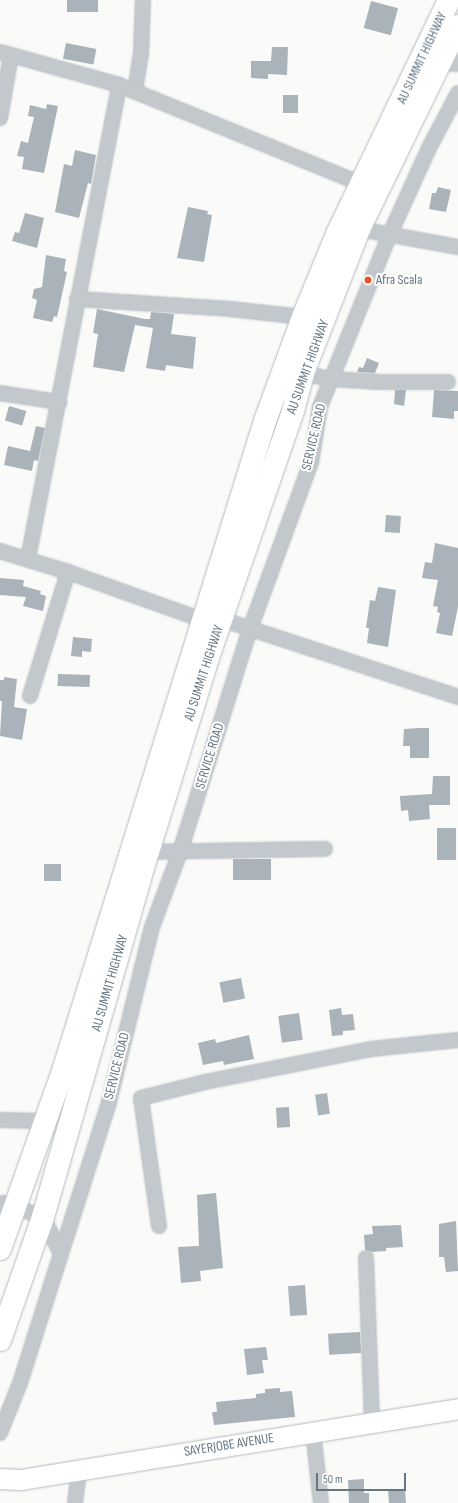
<!DOCTYPE html>
<html>
<head>
<meta charset="utf-8">
<style>
	body { margin:0 }
	#map { position:relative; width:458px; height:1503px; overflow:hidden; background:#fafaf8; font-family:"Sofia Sans Condensed",sans-serif }
	div>[style] { position:absolute }
	[style*='--x'] { left:calc(var(--x)*1px); top:calc(var(--y)*1px); width:calc(var(--w)*1px); rotate:calc(var(--a)*1deg) }
	.building>* { inset:0; background:#aab3b9; transform-origin:0 0 }
	.roads { filter:drop-shadow(0 0 1px #b3babf) drop-shadow(0 0 1px #b3babf) }
	.street>* { height:14px; margin:-7px; padding:0 7px; transform-origin:7px; border-radius:7px; background:#c3c8cc }
	.secondary>* { height:20px; margin:-10px; padding:0 10px; transform-origin:10px; border-radius:10px; background:#fff }
	.primary>* { height:22px; margin:-11px; padding:0 11px; transform-origin:11px; border-radius:11px; background:#fff }
	.dots>* { width:11px; height:11px; translate:-50% -50%; box-sizing:border-box; border:2px solid #fff; border-radius:50% }
	span { translate:-50% -50%; white-space:nowrap; text-align:center; line-height:1.15; -webkit-text-stroke:4px #fff; paint-order:stroke }
	.street-label { font-size:14px; color:#657683 }
	.poi-label { font-size:14px; color:#657683 }
	.left { translate:0 -50%; text-align:left }
	.scale { position:absolute; left:316px; top:1473px; width:90px; height:18px; box-sizing:border-box; border:2px solid #657683; border-top:0; padding-left:5px; font-size:12px; line-height:14px; white-space:nowrap; color:#657683; -webkit-text-stroke:3px #fff; paint-order:stroke }
</style>
</head>
<body>
<div id="map">
	<div class="building">
		<i style="left:67px;top:0;width:31px;height:12px"></i>
		<i style="left:371px;top:1px;width:28px;height:28px;rotate:15deg"></i>
		<i style="left:66px;top:43px;width:31px;height:16px;rotate:11deg"></i>
		<i style="clip-path:polygon(272px 47px,288px 47px,287px 75px,268px 74px,268px 79px,251px 78px,251px 61px,271px 61px)"></i>
		<i style="left:283px;top:95px;width:15px;height:18px"></i>
		<i style="clip-path:polygon(47px 104px,58px 106px,44px 173px,22px 169px,24px 157px,17px 156px,21px 141px,28px 143px,34px 117px,28px 116px,30px 105px,46px 109px)"></i>
		<i style="clip-path:polygon(75px 150px,96px 155px,91px 184px,88px 183px,79px 218px,55px 212px,64px 164px,72px 166px)"></i>
		<i style="clip-path:polygon(438px 187px,451px 190px,446px 212px,429px 209px,432px 193px,436px 193px)"></i>
		<i style="clip-path:polygon(188px 207px,208px 211px,207px 214px,212px 215px,204px 262px,177px 258px)"></i>
		<i style="clip-path:polygon(25px 213px,44px 218px,37px 248px,12px 241px,15px 232px,19px 233px)"></i>
		<i style="clip-path:polygon(46px 255px,66px 259px,64px 271px,67px 272px,57px 317px,54px 316px,52px 322px,33px 318px,37px 300px,32px 298px,34px 289px,42px 287px)"></i>
		<i style="clip-path:polygon(97px 309px,145px 319px,150px 319px,151px 312px,174px 314px,171px 334px,196px 337px,193px 369px,166px 365px,165px 371px,146px 368px,153px 328px,135px 325px,124px 372px,93px 367px,98px 334px,93px 333px)"></i>
		<i style="clip-path:polygon(367px 358px,379px 363px,375px 373px,357px 372px,359px 367px,363px 368px)"></i>
		<i style="clip-path:polygon(395px 390px,406px 390px,404px 406px,394px 404px)"></i>
		<i style="clip-path:polygon(434px 390px,458px 391px,458px 411px,454px 411px,454px 419px,432px 417px)"></i>
		<i style="left:9px;top:406px;width:18px;height:15px;rotate:16deg"></i>
		<i style="clip-path:polygon(36px 426px,45px 428px,38px 461px,34px 460px,32px 471px,4px 465px,8px 446px,30px 451px)"></i>
		<i style="left:386px;top:515px;width:15px;height:17px;rotate:4deg"></i>
		<i style="clip-path:polygon(435px 543px,458px 548px,458px 607px,452px 636px,436px 633px,440px 613px,437px 612px,438px 607px,433px 606px,438px 580px,422px 578px,425px 562px,432px 563px)"></i>
		<i style="clip-path:polygon(0 578px,24px 580px,23px 586px,41px 591px,40px 594px,46px 596px,43px 611px,23px 606px,26px 597px,0 595px)"></i>
		<i style="clip-path:polygon(378px 587px,396px 590px,388px 647px,367px 643px,369px 628px,366px 628px,370px 600px,375px 601px)"></i>
		<i style="clip-path:polygon(73px 637px,92px 639px,91px 652px,82px 651px,82px 657px,71px 656px)"></i>
		<i style="left:58px;top:674px;width:32px;height:12px;rotate:2deg"></i>
		<i style="clip-path:polygon(4px 677px,17px 679px,14px 707px,27px 709px,22px 740px,0 736px,2px 701px,0 701px,0 680px,4px 680px)"></i>
		<i style="clip-path:polygon(420px 728px,429px 728px,429px 758px,410px 758px,410px 746px,403px 746px,404px 729px)"></i>
		<i style="clip-path:polygon(433px 776px,450px 776px,450px 805px,429px 805px,430px 819px,409px 821px,408px 810px,401px 811px,400px 796px,432px 794px)"></i>
		<i style="left:437px;top:828px;width:19px;height:32px"></i>
		<i style="left:271px;top:859px;width:21px;height:38px;rotate:90deg"></i>
		<i style="left:44px;top:864px;width:17px;height:17px"></i>
		<i style="left:241px;top:978px;width:21px;height:22px;rotate:79deg"></i>
		<i style="clip-path:polygon(341px 1008px,342px 1015px,353px 1014px,355px 1030px,343px 1031px,343px 1035px,332px 1036px,329px 1010px)"></i>
		<i style="left:299px;top:1013px;width:27px;height:21px;rotate:82deg"></i>
		<i style="clip-path:polygon(249px 1035px,254px 1059px,224px 1065px,223px 1061px,203px 1065px,198px 1043px,215px 1039px,216px 1043px)"></i>
		<i style="left:327px;top:1093px;width:21px;height:12px;rotate:82deg"></i>
		<i style="left:289px;top:1107px;width:20px;height:13px;rotate:87deg"></i>
		<i style="clip-path:polygon(216px 1193px,223px 1268px,200px 1271px,201px 1281px,181px 1283px,178px 1247px,199px 1246px,197px 1195px)"></i>
		<i style="clip-path:polygon(456px 1221px,458px 1271px,446px 1272px,444px 1257px,439px 1257px,439px 1224px)"></i>
		<i style="clip-path:polygon(401px 1225px,403px 1247px,386px 1248px,386px 1251px,372px 1252px,365px 1250px,364px 1235px,373px 1234px,372px 1226px)"></i>
		<i style="left:305px;top:1285px;width:30px;height:17px;rotate:86deg"></i>
		<i style="left:360px;top:1332px;width:21px;height:32px;rotate:87deg"></i>
		<i style="clip-path:polygon(266px 1347px,268px 1360px,262px 1360px,264px 1373px,247px 1375px,244px 1349px)"></i>
		<i style="clip-path:polygon(280px 1388px,280px 1392px,292px 1391px,295px 1417px,214px 1425px,212px 1412px,217px 1412px,216px 1402px,256px 1398px,256px 1394px,265px 1393px,265px 1389px)"></i>
		<i style="clip-path:polygon(364px 1479px,364px 1493px,369px 1493px,369px 1503px,349px 1503px,348px 1480px)"></i>
		<i style="left:405px;top:1489px;width:14px;height:17px;rotate:86deg"></i>
	</div>
	<div class="roads">
		<div class="street">
			<i style="--x:0;--y:52;--w:123;--a:15.5"></i>
			<i style="--x:119;--y:85;--w:262;--a:22.2"></i>
			<i style="--x:439;--y:63;--w:19;--a:3"></i>
			<i style="--x:135;--y:91;--w:36;--a:-81"></i>
			<i style="--x:141;--y:55;--w:55;--a:-87.9"></i>
			<i style="--x:0;--y:118;--w:64;--a:-80.1"></i>
			<i style="--x:359;--y:229;--w:101;--a:10.3"></i>
			<i style="--x:77;--y:299;--w:153;--a:3.7"></i>
			<i style="--x:230;--y:309;--w:73;--a:6.3"></i>
			<i style="--x:303;--y:373;--w:28;--a:13"></i>
			<i style="--x:330;--y:379;--w:50;--a:3.4"></i>
			<i style="--x:380;--y:382;--w:68;--a:0"></i>
			<i style="--x:0;--y:393;--w:60;--a:8.7"></i>
			<i style="--x:0;--y:551;--w:71;--a:17.2"></i>
			<i style="--x:68;--y:572;--w:143;--a:19.6"></i>
			<i style="--x:28;--y:559;--w:483;--a:-79.1"></i>
			<i style="--x:221;--y:619;--w:250;--a:18.2"></i>
			<i style="--x:30;--y:696;--w:130;--a:-73"></i>
			<i style="--x:148;--y:852;--w:177;--a:-1"></i>
			<i style="--x:0;--y:1120;--w:44;--a:1.3"></i>
			<i style="--x:0;--y:1206;--w:4;--a:-45"></i>
			<i style="--x:3;--y:1203;--w:42;--a:19.3"></i>
			<i style="--x:43;--y:1217;--w:41;--a:64.1"></i>
			<i style="--x:159;--y:1226;--w:129;--a:-98"></i>
			<i style="--x:141;--y:1098;--w:66;--a:-14"></i>
			<i style="--x:205;--y:1082;--w:169;--a:-11.2"></i>
			<i style="--x:371;--y:1049;--w:87;--a:-5.9"></i>
			<i style="--x:366;--y:1258;--w:164;--a:87.9"></i>
			<i style="--x:313;--y:1431;--w:72;--a:83.7"></i>
			<i style="--x:0;--y:1433;--w:54;--a:-68.2"></i>
			<i style="--x:20;--y:1383;--w:295;--a:-72.4"></i>
			<i style="--x:109;--y:1102;--w:180;--a:-76.2"></i>
			<i style="--x:152;--y:927;--w:80;--a:-69.5"></i>
			<i style="--x:180;--y:852;--w:234;--a:-72.6"></i>
			<i style="--x:250;--y:629;--w:178;--a:-69.9"></i>
			<i style="--x:311;--y:462;--w:56;--a:-80.7"></i>
			<i style="--x:320;--y:407;--w:187;--a:-68"></i>
			<i style="--x:390;--y:234;--w:94;--a:-65.6"></i>
			<i style="--x:429;--y:148;--w:62;--a:-62.2"></i>
			<i style="--x:75;--y:1503;--w:34;--a:-83"></i>
		</div>
		<div class="secondary">
			<i style="--x:0;--y:1479;--w:21;--a:3"></i>
			<i style="--x:21;--y:1480;--w:443;--a:-9.2"></i>
		</div>
		<div class="primary">
			<i style="--x:0;--y:1249;--w:192;--a:-70.5"></i>
			<i style="--x:64;--y:1068;--w:678;--a:-72.74"></i>
			<i style="--x:265;--y:421;--w:111;--a:-69.9"></i>
			<i style="--x:303;--y:317;--w:92;--a:-67.6"></i>
			<i style="--x:338;--y:232;--w:257;--a:-64.4"></i>
			<i style="--x:0;--y:1340;--w:130;--a:-70.7"></i>
			<i style="--x:43;--y:1217;--w:380;--a:-74"></i>
			<i style="--x:148;--y:852;--w:213;--a:-72.8"></i>
			<i style="--x:211;--y:649;--w:252;--a:-71"></i>
			<i style="--x:293;--y:411;--w:39;--a:-75"></i>
			<i style="--x:303;--y:373;--w:155;--a:-68.7"></i>
			<i style="--x:359;--y:229;--w:226;--a:-64"></i>
		</div>
	</div>
	<div class="dots">
		<i style="left:368px;top:280px;background:#e4572e"></i>
	</div>
	<div class="street-label">
		<span style="left:422px;top:58px;rotate:-65deg">AU SUMMIT HIGHWAY</span>
		<span style="left:308px;top:367px;rotate:-70deg">AU SUMMIT HIGHWAY</span>
		<span style="left:314px;top:437px;rotate:-77deg">SERVICE ROAD</span>
		<span style="left:204px;top:673px;rotate:-72deg">AU SUMMIT HIGHWAY</span>
		<span style="left:210px;top:756px;rotate:-73deg">SERVICE ROAD</span>
		<span style="left:110px;top:983px;rotate:-74deg">AU SUMMIT HIGHWAY</span>
		<span style="left:117px;top:1066px;rotate:-76deg">SERVICE ROAD</span>
		<span style="left:229px;top:1445px;rotate:-9deg">SAYERJOBE AVENUE</span>
	</div>
	<div class="poi-label">
		<span class="left" style="left:376px;top:280px">Afra Scala</span>
	</div>
	<div class="scale">50 m</div>
</div>
</body>
</html>
